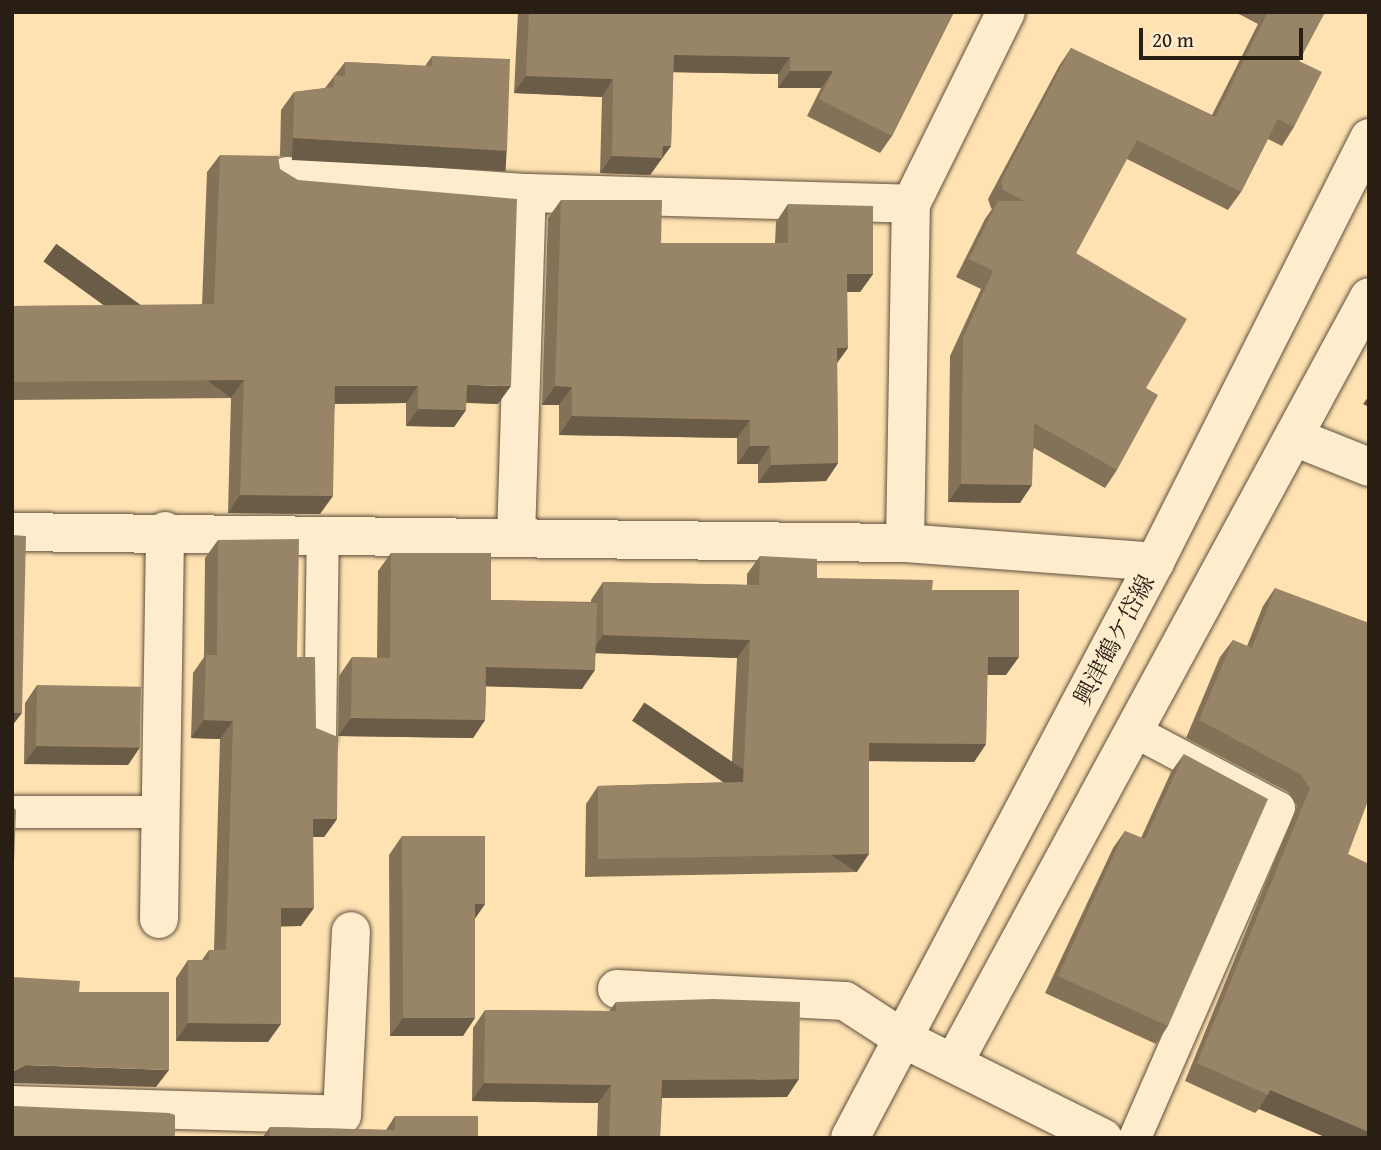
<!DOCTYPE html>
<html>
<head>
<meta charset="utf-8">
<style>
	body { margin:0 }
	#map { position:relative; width:1381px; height:1150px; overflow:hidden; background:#ffe2b2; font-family:"Gentium Book Plus","Noto Serif JP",serif }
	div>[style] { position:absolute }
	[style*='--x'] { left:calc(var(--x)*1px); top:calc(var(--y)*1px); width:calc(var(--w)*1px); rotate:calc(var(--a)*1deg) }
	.roads { filter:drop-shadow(0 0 2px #5e4f3c) drop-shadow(0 0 2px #5e4f3c) }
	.lane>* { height:32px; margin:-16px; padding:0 16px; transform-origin:16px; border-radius:16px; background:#ffeccd }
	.street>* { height:38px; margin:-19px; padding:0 19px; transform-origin:19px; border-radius:19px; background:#ffeccd }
	.wall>* { inset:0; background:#837258 }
	.shaded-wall>* { inset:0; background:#6a5c47; transform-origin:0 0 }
	.building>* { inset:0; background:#988466; transform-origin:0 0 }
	span { translate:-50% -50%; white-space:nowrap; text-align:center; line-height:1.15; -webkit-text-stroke:6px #ffeccd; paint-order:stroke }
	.street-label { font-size:24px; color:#281e14 }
	.frame { position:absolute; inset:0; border:14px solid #281e14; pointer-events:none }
	.scale { position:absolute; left:1139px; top:28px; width:164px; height:32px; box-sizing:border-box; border:4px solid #281e14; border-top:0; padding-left:9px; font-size:21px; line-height:24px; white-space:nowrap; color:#281e14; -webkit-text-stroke:5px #ffeccd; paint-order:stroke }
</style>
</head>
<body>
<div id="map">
	<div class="roads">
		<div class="lane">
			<i style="--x:1134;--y:731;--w:164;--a:28"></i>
			<i style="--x:1279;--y:808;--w:360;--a:113.6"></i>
			<i style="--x:320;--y:738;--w:203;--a:-89.2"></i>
			<i style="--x:12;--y:812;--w:146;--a:0"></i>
		</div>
		<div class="street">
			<i style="--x:287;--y:176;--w:241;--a:4.1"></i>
			<i style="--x:527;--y:193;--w:384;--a:1.6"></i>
			<i style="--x:1294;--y:437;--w:81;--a:21.8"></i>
			<i style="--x:12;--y:532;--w:893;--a:0.71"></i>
			<i style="--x:905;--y:543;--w:251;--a:4.3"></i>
			<i style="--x:516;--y:537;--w:344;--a:-88.2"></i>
			<i style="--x:905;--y:543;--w:339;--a:-89"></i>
			<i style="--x:911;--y:204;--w:214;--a:-63.7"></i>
			<i style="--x:159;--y:919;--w:388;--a:-89.1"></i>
			<i style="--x:617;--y:989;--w:228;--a:3"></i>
			<i style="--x:845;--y:1001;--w:68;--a:33"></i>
			<i style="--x:902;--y:1038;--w:225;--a:26.5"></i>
			<i style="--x:954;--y:1062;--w:870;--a:-61.52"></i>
			<i style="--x:12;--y:1105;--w:330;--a:1.7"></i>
			<i style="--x:342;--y:1115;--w:184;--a:-87.2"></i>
			<i style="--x:850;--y:1138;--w:652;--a:-62.1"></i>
			<i style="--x:1155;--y:562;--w:475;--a:-63.2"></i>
		</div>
	</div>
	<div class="wall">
		<i style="clip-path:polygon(518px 12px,954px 12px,892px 136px,880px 153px,807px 116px,821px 88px,778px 88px,778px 74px,673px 72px,671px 146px,650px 175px,600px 173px,602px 97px,514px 93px)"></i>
		<i style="clip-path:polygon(1235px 12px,1325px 12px,1299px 61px,1294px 127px,1282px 146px,1268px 139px,1241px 192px,1228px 210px,1127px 159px,1076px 253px,1146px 388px,1117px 470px,1105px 488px,1034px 448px,1020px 503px,948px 502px,950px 356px,981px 289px,956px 277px,985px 219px,992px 209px,991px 208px,988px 199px,1059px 66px,1071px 48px,1212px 115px,1258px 24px)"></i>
		<i style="clip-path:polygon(432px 56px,494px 169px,280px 156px,281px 110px,294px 92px,325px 88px,345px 62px,425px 66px)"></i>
		<i style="clip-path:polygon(220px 155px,280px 169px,498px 404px,466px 403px,466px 410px,454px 427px,406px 426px,406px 403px,335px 404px,320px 514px,228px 513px,231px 398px,12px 400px,12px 306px,202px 305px,207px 172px)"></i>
		<i style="clip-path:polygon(561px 200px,661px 243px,775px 243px,776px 222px,788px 204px,873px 274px,860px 292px,847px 292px,837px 363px,838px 463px,826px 481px,758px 483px,758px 464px,737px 464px,737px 438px,559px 435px,559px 405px,542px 405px,548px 218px)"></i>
		<i style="clip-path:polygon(218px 540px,297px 657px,316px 728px,337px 819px,324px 837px,313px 837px,301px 926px,281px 926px,268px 1042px,176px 1041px,176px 978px,188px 960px,202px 960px,209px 950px,214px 950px,220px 739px,191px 738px,193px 673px,204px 657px,205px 558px)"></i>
		<i style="clip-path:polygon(391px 553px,491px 600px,591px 602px,591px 600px,603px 582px,747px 585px,747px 574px,760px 556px,817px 578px,932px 590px,1006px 675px,987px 675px,986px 744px,974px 762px,869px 761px,857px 872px,585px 877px,586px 804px,598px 786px,731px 782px,737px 658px,596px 653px,582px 689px,486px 686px,485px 720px,473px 738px,338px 736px,339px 676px,352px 657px,377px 658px,378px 571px)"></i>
		<i style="clip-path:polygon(1275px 588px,1348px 854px,1369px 1138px,1259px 1109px,1255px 1113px,1185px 1081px,1297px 806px,1288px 792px,1186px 738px,1220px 657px,1233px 640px,1247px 646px,1263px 606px)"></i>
		<i style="clip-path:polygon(37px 685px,140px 747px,128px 765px,24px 764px,25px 703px)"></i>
		<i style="clip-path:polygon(1184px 754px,1168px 1026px,1156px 1044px,1045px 993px,1113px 848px,1125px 831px,1141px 838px,1171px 772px)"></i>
		<i style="clip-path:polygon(402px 836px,485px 904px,475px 918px,463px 1036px,390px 1036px,389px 855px)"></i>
		<i style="clip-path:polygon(616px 1002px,787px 1097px,662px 1098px,660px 1138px,597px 1138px,598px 1103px,472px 1101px,473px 1028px,485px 1010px,609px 1011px)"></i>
		<i style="clip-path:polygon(395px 1116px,478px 1138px,262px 1138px,270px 1127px,386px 1130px)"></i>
	</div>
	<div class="shaded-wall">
		<i style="clip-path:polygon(674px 55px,790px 57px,778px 74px,662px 72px)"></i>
		<i style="clip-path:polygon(790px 71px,833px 71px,821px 88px,778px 88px)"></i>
		<i style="clip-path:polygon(526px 76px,613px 79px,602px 97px,514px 93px)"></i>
		<i style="left:293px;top:138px;width:214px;height:22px;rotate:3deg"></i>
		<i style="clip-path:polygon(663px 146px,671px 146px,650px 175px,600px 173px,612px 156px)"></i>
		<i style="clip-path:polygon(847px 274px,873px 274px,860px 292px,834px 292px)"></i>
		<i style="clip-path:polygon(837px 348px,848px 348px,835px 366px)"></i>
		<i style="left:244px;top:380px;width:22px;height:232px;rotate:126deg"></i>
		<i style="clip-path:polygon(467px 385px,511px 386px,498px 404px,454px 402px)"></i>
		<i style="clip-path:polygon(335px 386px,418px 386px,406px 403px,323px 404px)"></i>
		<i style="clip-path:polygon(555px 386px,572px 387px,559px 405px,542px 405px)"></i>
		<i style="clip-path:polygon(1369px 396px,1369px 407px,1363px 404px)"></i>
		<i style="clip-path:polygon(418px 409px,466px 410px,454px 427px,406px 426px)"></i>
		<i style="clip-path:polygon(572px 416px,750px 420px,737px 438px,559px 435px)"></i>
		<i style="clip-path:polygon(750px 446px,770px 446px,758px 464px,737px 464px)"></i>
		<i style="clip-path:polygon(838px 463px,826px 481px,758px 483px,771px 465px)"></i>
		<i style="clip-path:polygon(961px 484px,1032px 485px,1020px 503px,948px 502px)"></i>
		<i style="clip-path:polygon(240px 495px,333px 496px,320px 514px,228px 513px)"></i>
		<i style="clip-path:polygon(603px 635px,750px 640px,737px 658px,591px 653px)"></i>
		<i style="clip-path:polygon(988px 657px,1019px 657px,1006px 675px,975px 675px)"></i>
		<i style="clip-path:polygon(486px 667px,595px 670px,582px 689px,473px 686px)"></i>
		<i style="clip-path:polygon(12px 713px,22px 713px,12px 726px)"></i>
		<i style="clip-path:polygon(351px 718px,485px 720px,473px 738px,338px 736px)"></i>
		<i style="clip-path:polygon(204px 720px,233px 721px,220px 739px,191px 738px)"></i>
		<i style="clip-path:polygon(869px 743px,986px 744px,974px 762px,857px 761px)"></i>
		<i style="clip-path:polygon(37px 746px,140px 747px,128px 765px,24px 764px)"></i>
		<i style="clip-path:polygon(313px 819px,337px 819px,324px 837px,300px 837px)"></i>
		<i style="left:869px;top:854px;width:22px;height:271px;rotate:124deg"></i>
		<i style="clip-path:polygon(475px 904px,485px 904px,472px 923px)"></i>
		<i style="clip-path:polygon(281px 908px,314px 908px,301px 926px,268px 927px)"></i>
		<i style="clip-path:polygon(403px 1018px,475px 1018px,463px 1036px,390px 1036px)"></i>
		<i style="clip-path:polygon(188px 1023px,281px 1024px,268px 1042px,176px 1041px)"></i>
		<i style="clip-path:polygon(25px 1065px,169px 1070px,156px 1087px,12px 1083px,12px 1072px)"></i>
		<i style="clip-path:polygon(799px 1079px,787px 1097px,650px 1098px,662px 1080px)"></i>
		<i style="clip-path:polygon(484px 1083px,611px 1085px,598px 1103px,472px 1101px)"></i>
		<i style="clip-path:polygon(1270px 1090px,1369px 1132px,1369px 1138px,1327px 1138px,1259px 1109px)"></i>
	</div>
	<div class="building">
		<i style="clip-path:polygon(529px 12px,954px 12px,892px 136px,819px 99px,833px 71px,790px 71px,790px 57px,674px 55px,671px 146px,663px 146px,662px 158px,612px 156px,613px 79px,526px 76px)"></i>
		<i style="clip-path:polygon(1268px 12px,1325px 12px,1299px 61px,1322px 72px,1294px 127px,1278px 119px,1241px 192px,1137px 140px,1076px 253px,1187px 319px,1146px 388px,1158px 395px,1117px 470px,1034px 423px,1032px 485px,961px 484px,963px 338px,993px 271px,969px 259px,998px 201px,1025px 201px,1003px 190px,1001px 181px,1071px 48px,1215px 117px)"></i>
		<i style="clip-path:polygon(432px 56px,510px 59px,507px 151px,293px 138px,294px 92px,334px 87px,334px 75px,345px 76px,345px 62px,432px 66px)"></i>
		<i style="clip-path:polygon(220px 155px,278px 156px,280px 169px,298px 180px,517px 199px,511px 386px,467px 385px,466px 410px,418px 409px,418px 386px,335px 386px,333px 496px,240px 495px,244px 380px,12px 382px,12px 306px,214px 304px)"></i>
		<i style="clip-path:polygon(561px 200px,662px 200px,661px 243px,788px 243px,788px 204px,873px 206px,873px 274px,847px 274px,848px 348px,837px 348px,838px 463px,771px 465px,770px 446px,750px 446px,750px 420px,572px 416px,572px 387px,555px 386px)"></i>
		<i style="clip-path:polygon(12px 535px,26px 536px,22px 713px,12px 713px)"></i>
		<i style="clip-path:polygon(299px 539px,297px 657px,315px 657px,316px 728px,338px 737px,337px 819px,313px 819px,314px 908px,281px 908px,281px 1024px,188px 1023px,188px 960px,209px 960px,209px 950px,226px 950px,233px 721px,204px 720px,206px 655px,217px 655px,218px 540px)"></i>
		<i style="clip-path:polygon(391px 553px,491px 553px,491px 600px,597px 603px,595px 670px,486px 667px,485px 720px,351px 718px,352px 657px,390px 658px)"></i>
		<i style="clip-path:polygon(760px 556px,817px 559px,817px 578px,933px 580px,932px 590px,1019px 590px,1019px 657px,988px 657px,986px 744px,869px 743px,869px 854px,598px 859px,598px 786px,743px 782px,750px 640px,603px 635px,603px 582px,759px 585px)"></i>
		<i style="clip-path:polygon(1275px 588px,1369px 623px,1369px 798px,1348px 854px,1369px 864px,1369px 1132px,1270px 1090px,1268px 1095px,1197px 1063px,1310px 788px,1300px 774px,1199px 720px,1233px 640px,1252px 648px)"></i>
		<i style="left:37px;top:685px;width:104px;height:61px;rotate:1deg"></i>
		<i style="clip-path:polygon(1184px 754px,1268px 799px,1168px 1026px,1058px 976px,1125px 831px,1145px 839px)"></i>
		<i style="clip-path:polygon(12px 806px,16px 810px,14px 862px,12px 862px)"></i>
		<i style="clip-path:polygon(402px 836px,485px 836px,485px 904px,475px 904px,475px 1018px,403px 1018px)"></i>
		<i style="clip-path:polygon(12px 977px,80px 981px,79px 992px,169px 992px,169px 1070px,25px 1065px,12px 1072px)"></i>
		<i style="clip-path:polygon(713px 999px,800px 1002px,799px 1079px,662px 1080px,660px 1138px,609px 1138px,611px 1085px,484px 1083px,485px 1010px,616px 1011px,616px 1002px)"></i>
		<i style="clip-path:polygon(12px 1103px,14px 1106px,169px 1113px,175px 1115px,175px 1137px,209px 1138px,12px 1138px)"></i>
		<i style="clip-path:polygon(395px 1116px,478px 1116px,478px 1138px,270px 1138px,270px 1127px,395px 1130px)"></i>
	</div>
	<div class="street-label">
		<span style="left:1114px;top:640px;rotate:-62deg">興津鶴ケ岱線</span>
	</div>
	<div class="frame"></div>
	<div class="scale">20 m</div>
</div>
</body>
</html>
